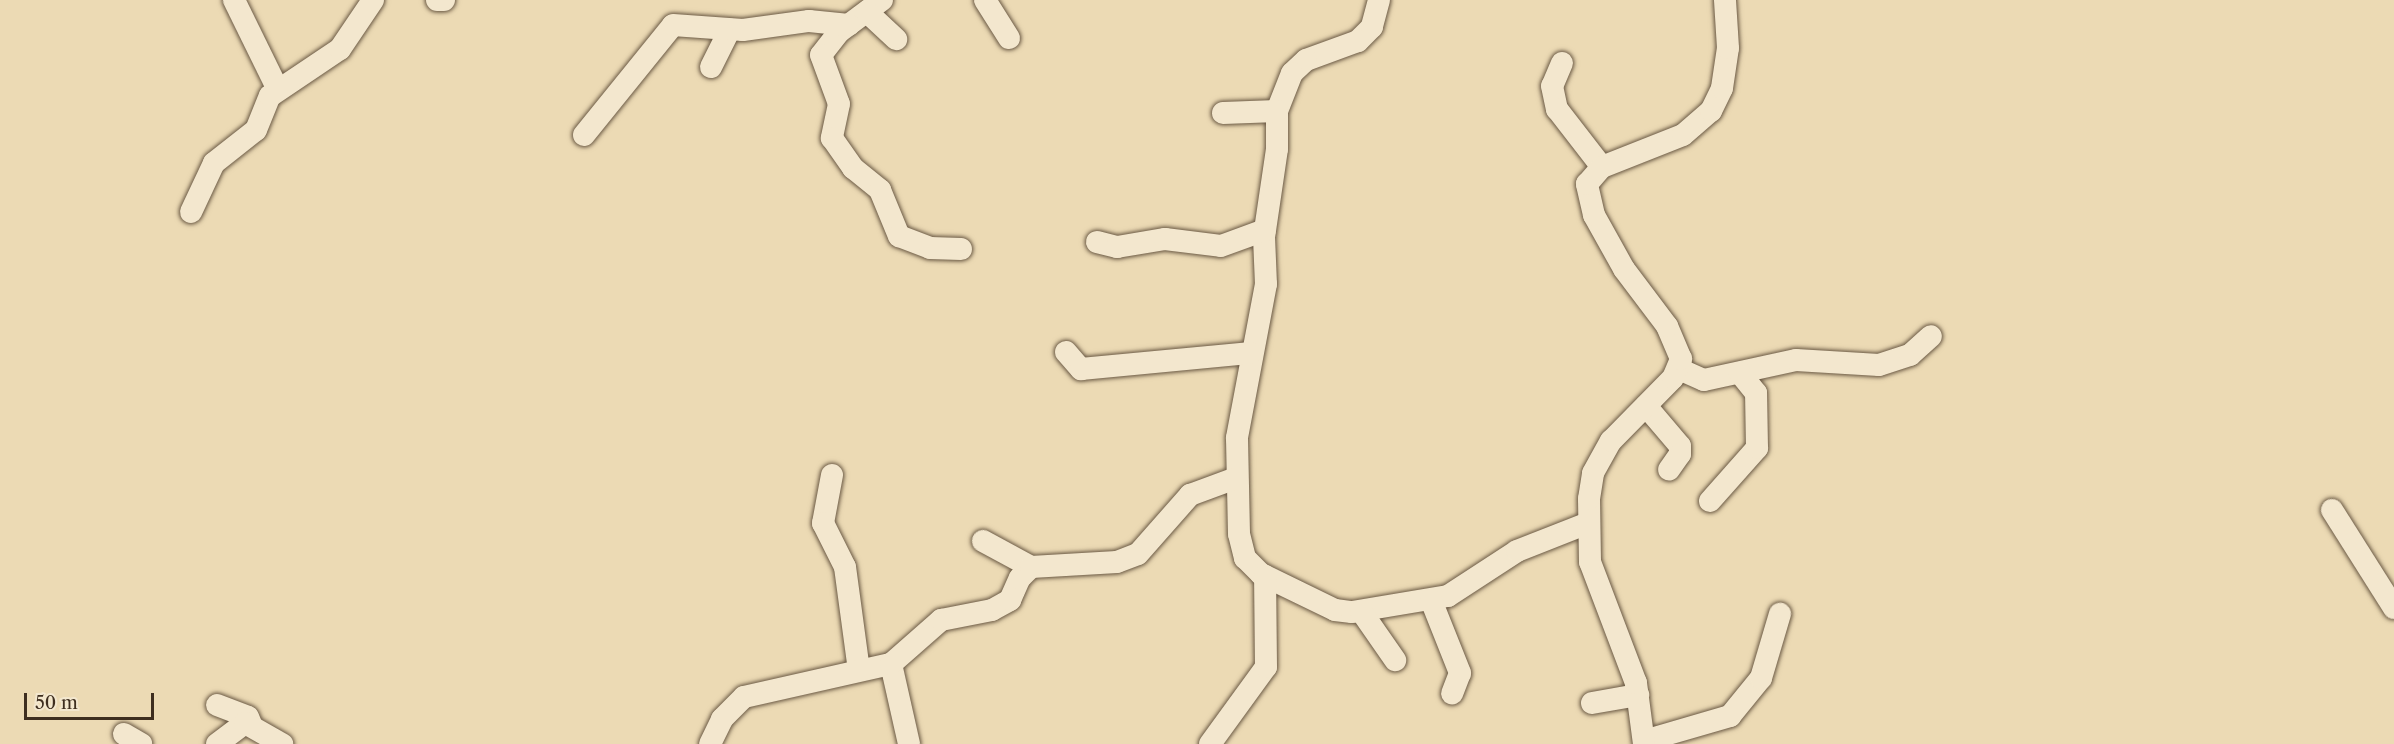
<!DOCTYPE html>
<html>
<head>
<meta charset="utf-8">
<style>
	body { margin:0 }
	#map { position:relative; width:2394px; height:744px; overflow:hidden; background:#ecdab4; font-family:"Libre Caslon Text",serif }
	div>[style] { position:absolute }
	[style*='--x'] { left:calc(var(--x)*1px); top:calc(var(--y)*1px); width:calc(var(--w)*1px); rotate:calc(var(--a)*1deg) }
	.roads { filter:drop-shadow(0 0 2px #6a5944) drop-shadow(0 0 2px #6a5944) }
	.minor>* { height:22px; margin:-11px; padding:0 11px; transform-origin:11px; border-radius:11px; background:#f3e7ce }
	span { translate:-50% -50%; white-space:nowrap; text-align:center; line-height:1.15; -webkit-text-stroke:6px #f3e7ce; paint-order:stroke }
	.scale { position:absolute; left:24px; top:693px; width:130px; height:27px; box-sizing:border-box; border:3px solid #3e2e1f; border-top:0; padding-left:8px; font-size:18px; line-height:21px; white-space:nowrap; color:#3e2e1f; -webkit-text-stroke:4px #f3e7ce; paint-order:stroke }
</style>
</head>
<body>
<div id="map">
	<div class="roads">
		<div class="minor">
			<i style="--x:234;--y:0;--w:100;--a:63.9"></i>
			<i style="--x:437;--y:0;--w:7;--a:0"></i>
			<i style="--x:882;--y:0;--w:54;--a:143.3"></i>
			<i style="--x:839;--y:32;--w:29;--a:128"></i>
			<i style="--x:821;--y:55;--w:52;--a:69.8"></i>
			<i style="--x:839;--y:104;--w:35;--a:102"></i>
			<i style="--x:832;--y:138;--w:37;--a:55"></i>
			<i style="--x:853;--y:168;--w:35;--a:39"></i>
			<i style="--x:880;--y:190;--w:50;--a:67.6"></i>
			<i style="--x:899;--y:236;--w:33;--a:21"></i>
			<i style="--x:930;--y:248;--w:31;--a:2"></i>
			<i style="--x:985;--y:0;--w:45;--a:57.7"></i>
			<i style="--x:1379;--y:0;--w:28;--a:105"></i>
			<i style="--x:1372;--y:27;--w:20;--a:135"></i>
			<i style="--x:1358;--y:41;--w:55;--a:159.9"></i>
			<i style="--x:1306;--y:60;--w:19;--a:137"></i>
			<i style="--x:1292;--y:73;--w:41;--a:111.5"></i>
			<i style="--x:1277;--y:111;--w:38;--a:90"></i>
			<i style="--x:1277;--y:149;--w:89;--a:98.4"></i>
			<i style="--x:1264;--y:237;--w:47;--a:87.6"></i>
			<i style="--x:1266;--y:284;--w:157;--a:100.7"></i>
			<i style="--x:1237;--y:438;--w:96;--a:88.8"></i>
			<i style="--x:1239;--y:534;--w:25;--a:76"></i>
			<i style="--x:1245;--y:558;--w:23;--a:45"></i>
			<i style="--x:1261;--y:574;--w:82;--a:25.9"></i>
			<i style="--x:1335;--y:610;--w:17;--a:7"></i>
			<i style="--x:1352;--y:612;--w:97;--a:-9.5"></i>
			<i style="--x:1448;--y:596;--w:82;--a:-33.1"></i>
			<i style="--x:1517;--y:551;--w:76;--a:-21.5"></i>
			<i style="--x:867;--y:12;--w:40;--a:43"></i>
			<i style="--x:1562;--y:63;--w:25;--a:113"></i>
			<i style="--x:1552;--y:86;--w:24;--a:78"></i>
			<i style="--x:1557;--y:109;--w:73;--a:52.2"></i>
			<i style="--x:711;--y:67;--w:42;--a:-63.4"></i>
			<i style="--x:1223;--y:113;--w:54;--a:-2.1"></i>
			<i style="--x:584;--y:135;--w:141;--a:-51"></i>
			<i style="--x:673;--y:25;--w:70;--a:4.1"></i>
			<i style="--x:743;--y:30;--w:67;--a:-7.8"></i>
			<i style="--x:809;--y:21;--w:40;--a:5.7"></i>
			<i style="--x:191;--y:212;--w:54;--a:-64.9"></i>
			<i style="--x:214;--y:163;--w:53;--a:-38.2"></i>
			<i style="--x:256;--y:130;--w:37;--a:-68"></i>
			<i style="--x:270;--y:96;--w:84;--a:-33.9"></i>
			<i style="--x:340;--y:49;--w:59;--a:-56"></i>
			<i style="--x:1097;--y:242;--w:21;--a:14"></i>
			<i style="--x:1117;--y:247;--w:49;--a:-9.5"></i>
			<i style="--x:1165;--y:239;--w:56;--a:7.1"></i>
			<i style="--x:1221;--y:246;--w:47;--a:-20"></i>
			<i style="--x:1066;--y:352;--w:23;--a:49"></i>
			<i style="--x:1081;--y:369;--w:171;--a:-5.4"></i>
			<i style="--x:1679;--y:369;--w:27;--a:24"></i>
			<i style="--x:1704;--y:380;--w:94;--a:-12.3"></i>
			<i style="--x:1796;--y:360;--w:83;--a:3.4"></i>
			<i style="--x:1879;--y:365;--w:33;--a:-18"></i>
			<i style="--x:1910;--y:355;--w:28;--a:-42"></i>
			<i style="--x:1646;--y:406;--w:52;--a:49.6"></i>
			<i style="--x:1680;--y:446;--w:8;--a:90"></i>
			<i style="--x:1680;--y:454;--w:19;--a:125"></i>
			<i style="--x:832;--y:475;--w:49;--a:100.6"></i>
			<i style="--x:823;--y:523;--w:49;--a:63.4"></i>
			<i style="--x:845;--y:567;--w:104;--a:82.3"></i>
			<i style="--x:1710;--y:501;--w:71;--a:-48.4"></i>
			<i style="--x:1757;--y:448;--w:55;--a:-91"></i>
			<i style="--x:1756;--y:393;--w:26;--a:-129"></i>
			<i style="--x:2332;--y:510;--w:116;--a:57.7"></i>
			<i style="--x:983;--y:541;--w:55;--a:28.4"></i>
			<i style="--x:1431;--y:600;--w:79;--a:68.3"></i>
			<i style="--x:1460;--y:673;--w:22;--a:111"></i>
			<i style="--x:1361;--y:611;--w:60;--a:55.2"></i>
			<i style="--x:891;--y:664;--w:82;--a:77.3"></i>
			<i style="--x:1592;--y:703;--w:47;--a:-9.9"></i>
			<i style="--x:217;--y:705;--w:33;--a:21"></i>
			<i style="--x:248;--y:717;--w:8;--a:67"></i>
			<i style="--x:124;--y:734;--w:20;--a:30"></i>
			<i style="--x:1644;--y:741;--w:90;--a:-16.2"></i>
			<i style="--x:1730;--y:716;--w:49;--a:-50.8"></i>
			<i style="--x:1761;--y:678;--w:67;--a:-73.5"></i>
			<i style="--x:217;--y:744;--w:35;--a:-37"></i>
			<i style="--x:245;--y:723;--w:43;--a:29.6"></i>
			<i style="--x:710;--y:744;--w:28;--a:-64"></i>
			<i style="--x:722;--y:719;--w:31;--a:-45"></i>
			<i style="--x:744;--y:697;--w:151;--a:-12.7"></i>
			<i style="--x:891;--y:664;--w:67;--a:-41.3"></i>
			<i style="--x:941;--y:620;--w:52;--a:-11.1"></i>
			<i style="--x:992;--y:610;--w:21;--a:-29"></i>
			<i style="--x:1010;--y:600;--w:24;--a:-66"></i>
			<i style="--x:1020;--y:578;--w:16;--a:-45"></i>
			<i style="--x:1031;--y:567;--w:86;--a:-3.3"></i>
			<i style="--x:1117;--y:562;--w:22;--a:-21"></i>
			<i style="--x:1138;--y:554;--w:79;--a:-48.6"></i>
			<i style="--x:1190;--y:495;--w:49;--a:-20.3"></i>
			<i style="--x:1210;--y:744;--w:95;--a:-54"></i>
			<i style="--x:1266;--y:667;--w:91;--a:-90.6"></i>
			<i style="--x:1644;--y:744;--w:62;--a:-97.5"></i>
			<i style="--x:1636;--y:683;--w:129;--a:-110.8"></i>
			<i style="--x:1590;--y:562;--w:63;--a:-90.9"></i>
			<i style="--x:1589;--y:499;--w:26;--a:-81"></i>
			<i style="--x:1593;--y:473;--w:37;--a:-61"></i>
			<i style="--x:1611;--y:441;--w:88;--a:-45.5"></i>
			<i style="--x:1673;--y:378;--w:21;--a:-67"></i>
			<i style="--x:1681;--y:359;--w:36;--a:-113"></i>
			<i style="--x:1667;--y:326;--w:71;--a:-127"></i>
			<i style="--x:1624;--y:269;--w:62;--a:-119.1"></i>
			<i style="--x:1594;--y:215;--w:32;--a:-103"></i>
			<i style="--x:1587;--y:184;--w:23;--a:-49"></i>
			<i style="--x:1602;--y:167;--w:87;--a:-21.6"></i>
			<i style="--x:1683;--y:135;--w:37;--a:-41"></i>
			<i style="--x:1711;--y:111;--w:25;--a:-64"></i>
			<i style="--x:1722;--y:88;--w:40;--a:-81.5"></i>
			<i style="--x:1728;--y:48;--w:48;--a:-93.6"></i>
		</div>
	</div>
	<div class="scale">50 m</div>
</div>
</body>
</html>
